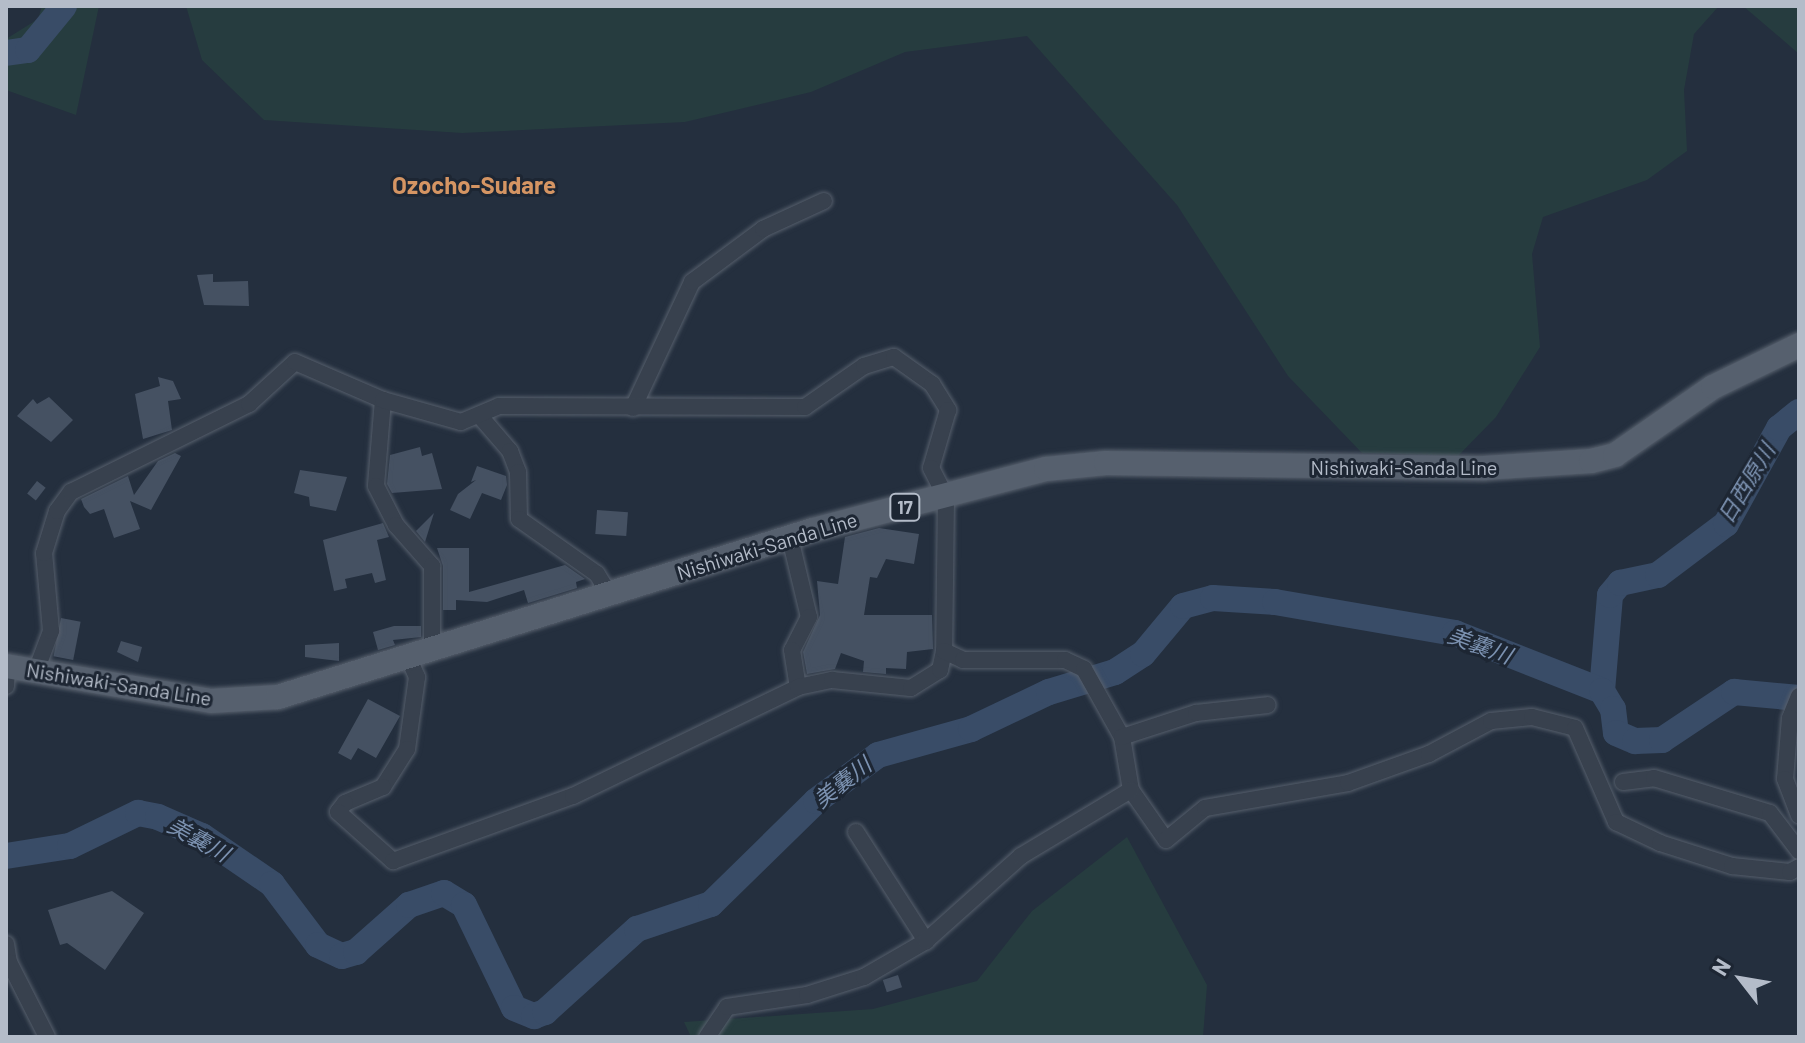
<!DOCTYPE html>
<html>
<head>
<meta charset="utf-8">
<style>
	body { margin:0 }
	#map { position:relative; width:1805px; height:1043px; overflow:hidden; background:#242f3e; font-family:Barlow,"Noto Sans JP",sans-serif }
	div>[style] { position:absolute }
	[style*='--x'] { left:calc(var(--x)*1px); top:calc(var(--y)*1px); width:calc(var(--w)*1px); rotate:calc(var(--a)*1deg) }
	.green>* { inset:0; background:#263c3f }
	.river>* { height:26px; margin:-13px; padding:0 13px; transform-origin:13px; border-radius:13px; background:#394c67 }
	.building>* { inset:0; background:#455162; transform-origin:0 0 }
	.roads { filter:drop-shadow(0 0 2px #565f6c) drop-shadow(0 0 2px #565f6c) }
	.street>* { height:16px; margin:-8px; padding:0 8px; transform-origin:8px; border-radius:8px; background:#38414e }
	.primary>* { height:24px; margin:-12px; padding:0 12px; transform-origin:12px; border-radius:12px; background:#56606e }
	span { translate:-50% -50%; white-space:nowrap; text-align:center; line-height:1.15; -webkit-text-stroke:6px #1d2633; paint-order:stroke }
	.shield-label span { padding:2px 6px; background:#1d2633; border:2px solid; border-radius:6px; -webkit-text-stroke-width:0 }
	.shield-label { font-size:18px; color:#b4bcc9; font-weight:700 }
	.street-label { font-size:20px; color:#b4bcc9 }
	.water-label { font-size:22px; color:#7c92b1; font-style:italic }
	.quarter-label { font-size:24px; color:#d59563; font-weight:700 }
	.frame { position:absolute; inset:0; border:8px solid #b4bcc9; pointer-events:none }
	.north { position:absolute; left:1701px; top:939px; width:80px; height:80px; -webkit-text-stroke:6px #1d2633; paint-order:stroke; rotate:301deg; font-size:22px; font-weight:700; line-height:32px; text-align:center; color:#b4bcc9 }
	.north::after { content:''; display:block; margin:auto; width:28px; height:36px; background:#b4bcc9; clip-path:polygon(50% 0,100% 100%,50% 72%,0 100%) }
</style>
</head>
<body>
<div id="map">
	<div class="green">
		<i style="clip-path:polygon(42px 6px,99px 6px,76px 115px,6px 90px,6px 39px,38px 19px)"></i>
		<i style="clip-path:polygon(186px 6px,1719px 6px,1694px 34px,1684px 90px,1687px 151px,1647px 180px,1543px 217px,1532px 254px,1540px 347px,1496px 417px,1458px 456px,1362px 453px,1288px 376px,1177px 205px,1027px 36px,905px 52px,811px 92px,685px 122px,462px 133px,264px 120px,202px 60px)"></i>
		<i style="clip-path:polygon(1743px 6px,1799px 6px,1799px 54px,1777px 35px)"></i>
		<i style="clip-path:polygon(1127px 837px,1207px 985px,1203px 1037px,691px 1037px,684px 1022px,873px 1009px,977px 981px,1032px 911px)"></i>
	</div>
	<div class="river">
		<i style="--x:6;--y:53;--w:22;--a:-8"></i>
		<i style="--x:28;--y:50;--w:57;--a:-50.7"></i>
		<i style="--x:1602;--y:691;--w:96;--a:-85.2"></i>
		<i style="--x:1610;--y:595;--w:16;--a:-50"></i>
		<i style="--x:1620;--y:583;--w:39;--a:-12"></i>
		<i style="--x:1658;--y:575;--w:85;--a:-36.9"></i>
		<i style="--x:1726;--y:524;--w:110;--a:-61.1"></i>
		<i style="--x:1779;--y:428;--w:26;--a:-39"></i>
		<i style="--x:6;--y:856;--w:65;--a:-8.9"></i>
		<i style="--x:70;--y:846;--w:76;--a:-25.9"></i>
		<i style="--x:138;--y:813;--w:20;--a:11"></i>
		<i style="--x:158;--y:817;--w:48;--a:23.4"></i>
		<i style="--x:202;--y:836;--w:85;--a:34.4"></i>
		<i style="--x:272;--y:884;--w:76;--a:53"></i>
		<i style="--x:318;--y:945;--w:26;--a:25"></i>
		<i style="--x:342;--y:956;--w:15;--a:-16"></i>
		<i style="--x:356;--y:952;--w:71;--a:-41.6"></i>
		<i style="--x:409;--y:905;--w:37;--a:-19"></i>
		<i style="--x:444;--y:893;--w:23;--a:31"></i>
		<i style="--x:464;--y:905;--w:114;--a:64.1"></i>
		<i style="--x:514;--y:1008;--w:22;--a:22"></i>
		<i style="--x:534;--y:1016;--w:12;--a:-20"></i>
		<i style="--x:545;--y:1012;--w:124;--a:-42.1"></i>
		<i style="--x:637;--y:929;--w:78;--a:-18.7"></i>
		<i style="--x:711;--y:904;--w:147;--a:-44.4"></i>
		<i style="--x:816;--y:801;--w:77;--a:-36.6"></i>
		<i style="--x:878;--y:755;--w:97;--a:-15.6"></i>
		<i style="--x:971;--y:729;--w:86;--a:-25.4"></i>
		<i style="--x:1049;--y:692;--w:69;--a:-16.9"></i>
		<i style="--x:1115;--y:672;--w:33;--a:-33"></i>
		<i style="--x:1143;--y:654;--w:62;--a:-50.2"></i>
		<i style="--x:1183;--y:606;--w:31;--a:-15"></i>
		<i style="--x:1213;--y:598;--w:62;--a:3.7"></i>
		<i style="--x:1275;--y:602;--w:183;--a:9.8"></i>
		<i style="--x:1455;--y:633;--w:158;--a:21.5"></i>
		<i style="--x:1602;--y:691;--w:21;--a:59"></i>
		<i style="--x:1613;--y:709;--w:24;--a:83"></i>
		<i style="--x:1616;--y:733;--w:21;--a:23"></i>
		<i style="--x:1635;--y:741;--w:27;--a:-2"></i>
		<i style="--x:1662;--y:740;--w:87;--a:-33.7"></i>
		<i style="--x:1734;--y:692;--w:65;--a:5.3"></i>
	</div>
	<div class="building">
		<i style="clip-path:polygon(213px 274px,213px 282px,248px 281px,249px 306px,204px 305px,197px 275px)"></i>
		<i style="clip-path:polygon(158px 377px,173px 381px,181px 399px,168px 401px,172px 430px,143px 439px,135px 394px,160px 386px)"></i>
		<i style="clip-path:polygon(49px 397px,73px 420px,51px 442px,17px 416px,33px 399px,37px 404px)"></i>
		<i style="clip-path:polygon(420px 447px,422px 456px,432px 453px,442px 489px,392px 493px,387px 484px,390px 455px)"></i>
		<i style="clip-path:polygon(175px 453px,181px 456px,151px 510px,130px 501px,140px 529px,114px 538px,104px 509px,90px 514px,84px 507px,81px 499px,128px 476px,134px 495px,158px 461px)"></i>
		<i style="clip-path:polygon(477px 466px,506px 476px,507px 485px,501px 500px,482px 493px,470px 519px,450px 510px,458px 494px,476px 480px,471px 482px)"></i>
		<i style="clip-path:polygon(300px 470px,347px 477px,336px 511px,310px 506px,309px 497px,294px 493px)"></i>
		<i style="left:37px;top:481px;width:11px;height:16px;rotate:38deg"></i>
		<i style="left:597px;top:510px;width:31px;height:24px;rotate:4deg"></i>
		<i style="clip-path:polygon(434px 513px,425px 542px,416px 531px)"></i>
		<i style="clip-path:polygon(383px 523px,389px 537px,377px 540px,386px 580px,375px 583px,372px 573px,345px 579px,347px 588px,334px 591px,323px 540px)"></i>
		<i style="clip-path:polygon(879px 528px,919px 534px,914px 564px,886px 559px,877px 578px,870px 577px,864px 615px,932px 615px,933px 649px,907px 652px,906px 669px,886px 668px,886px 674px,863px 672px,864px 661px,841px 653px,835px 669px,807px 674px,803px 652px,820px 615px,817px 581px,838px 584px,845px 537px)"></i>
		<i style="clip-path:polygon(437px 548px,469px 548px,469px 592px,565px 565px,585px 579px,576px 582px,577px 588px,528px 603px,524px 590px,487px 602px,456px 600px,456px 610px,443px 610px,443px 566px)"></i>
		<i style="left:61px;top:618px;width:20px;height:39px;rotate:11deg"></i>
		<i style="clip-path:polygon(394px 626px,421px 626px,421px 637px,393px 640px,395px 645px,378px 650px,373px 632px)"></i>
		<i style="clip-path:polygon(121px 641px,142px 647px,138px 662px,117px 652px)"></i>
		<i style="clip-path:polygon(339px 643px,339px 661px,305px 657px,305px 645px)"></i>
		<i style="clip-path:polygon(368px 699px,400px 716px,376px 758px,358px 748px,351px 760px,338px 753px)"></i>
		<i style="clip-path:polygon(112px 891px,144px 913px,105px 970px,67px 943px,60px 945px,48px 910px)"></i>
		<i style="left:898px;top:975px;width:13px;height:16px;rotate:72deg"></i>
	</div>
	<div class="roads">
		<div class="street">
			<i style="--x:383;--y:400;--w:86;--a:94.7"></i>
			<i style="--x:376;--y:486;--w:44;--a:62.9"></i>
			<i style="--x:396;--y:525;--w:55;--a:48.7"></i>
			<i style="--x:432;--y:566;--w:86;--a:90"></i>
			<i style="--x:633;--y:408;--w:139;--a:-64.9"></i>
			<i style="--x:692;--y:282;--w:89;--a:-36.7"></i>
			<i style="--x:763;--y:229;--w:67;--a:-24.7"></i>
			<i style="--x:479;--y:415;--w:48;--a:49.3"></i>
			<i style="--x:510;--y:451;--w:22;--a:69"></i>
			<i style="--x:518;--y:472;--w:47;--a:88.8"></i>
			<i style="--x:519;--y:519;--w:95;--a:35.2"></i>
			<i style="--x:597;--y:574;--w:23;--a:59"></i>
			<i style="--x:790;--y:538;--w:81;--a:76.5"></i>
			<i style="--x:809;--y:617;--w:37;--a:117"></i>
			<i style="--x:792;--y:650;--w:37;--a:81"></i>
			<i style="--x:409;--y:659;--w:20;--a:66"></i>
			<i style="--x:417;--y:677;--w:73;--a:97.9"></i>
			<i style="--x:407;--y:749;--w:45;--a:122.3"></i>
			<i style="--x:383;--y:787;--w:41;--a:157.2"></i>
			<i style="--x:345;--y:803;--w:11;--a:128"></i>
			<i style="--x:338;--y:812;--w:74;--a:41.7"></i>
			<i style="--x:393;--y:861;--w:191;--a:-19.9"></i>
			<i style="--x:573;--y:796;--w:250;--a:-25.8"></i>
			<i style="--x:798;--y:687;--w:35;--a:-12"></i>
			<i style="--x:832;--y:680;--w:79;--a:5.8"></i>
			<i style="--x:911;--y:688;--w:34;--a:-32"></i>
			<i style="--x:940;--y:670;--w:19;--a:-78"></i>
			<i style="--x:36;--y:671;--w:43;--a:-69.4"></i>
			<i style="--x:51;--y:631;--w:78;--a:-95.1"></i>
			<i style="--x:44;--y:553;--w:44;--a:-72.8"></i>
			<i style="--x:57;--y:511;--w:24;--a:-54"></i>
			<i style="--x:71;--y:492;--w:199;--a:-26.3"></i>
			<i style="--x:249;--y:404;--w:62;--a:-42.4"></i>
			<i style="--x:295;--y:362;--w:96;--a:23.4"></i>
			<i style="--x:383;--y:400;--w:81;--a:15.8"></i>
			<i style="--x:461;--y:422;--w:41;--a:-22.8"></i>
			<i style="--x:499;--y:406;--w:306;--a:0.2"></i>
			<i style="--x:805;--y:407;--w:72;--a:-34.8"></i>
			<i style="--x:864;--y:366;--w:31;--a:-17"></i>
			<i style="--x:894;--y:357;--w:47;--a:35.4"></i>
			<i style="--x:932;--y:384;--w:31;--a:58"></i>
			<i style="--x:948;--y:410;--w:60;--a:106.3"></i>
			<i style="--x:931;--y:468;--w:33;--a:63"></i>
			<i style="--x:946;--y:497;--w:154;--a:90.7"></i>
			<i style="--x:944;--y:651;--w:21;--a:25"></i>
			<i style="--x:963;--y:660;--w:102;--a:0"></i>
			<i style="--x:1065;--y:660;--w:21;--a:25"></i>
			<i style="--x:1084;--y:669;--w:78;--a:60.8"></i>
			<i style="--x:1122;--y:737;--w:54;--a:80.4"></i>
			<i style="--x:1131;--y:790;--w:61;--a:55"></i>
			<i style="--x:1166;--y:840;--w:50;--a:-39.4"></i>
			<i style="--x:1205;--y:808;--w:145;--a:-9.9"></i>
			<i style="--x:1348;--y:783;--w:86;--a:-19.7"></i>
			<i style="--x:1429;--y:754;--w:70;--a:-28"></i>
			<i style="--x:1491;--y:721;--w:41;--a:-5.6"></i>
			<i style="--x:1532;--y:717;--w:44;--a:14.3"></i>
			<i style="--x:1575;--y:728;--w:103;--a:66.4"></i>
			<i style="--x:1616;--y:822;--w:49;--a:25.5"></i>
			<i style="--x:1660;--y:843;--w:76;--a:17.7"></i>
			<i style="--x:1732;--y:866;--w:58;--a:5.9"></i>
			<i style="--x:1790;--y:872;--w:10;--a:-29"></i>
			<i style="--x:6;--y:686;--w:20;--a:-87"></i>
			<i style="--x:1799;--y:696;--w:24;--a:112"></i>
			<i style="--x:1790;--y:718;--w:61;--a:94.7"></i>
			<i style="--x:1785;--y:779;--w:39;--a:69"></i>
			<i style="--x:1122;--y:737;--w:78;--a:-18"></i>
			<i style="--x:1196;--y:713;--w:72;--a:-6.3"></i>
			<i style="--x:1623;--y:782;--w:31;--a:-7"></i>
			<i style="--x:1654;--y:778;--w:121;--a:16.8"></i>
			<i style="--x:1770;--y:813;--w:48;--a:52.7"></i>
			<i style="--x:856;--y:832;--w:130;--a:57.3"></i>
			<i style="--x:6;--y:944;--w:18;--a:81"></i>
			<i style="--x:9;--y:962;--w:84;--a:63.1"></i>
			<i style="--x:707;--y:1037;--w:36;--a:-56"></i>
			<i style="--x:727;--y:1007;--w:81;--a:-8.5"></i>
			<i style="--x:807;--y:995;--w:60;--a:-17.5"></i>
			<i style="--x:864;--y:977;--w:72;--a:-30.1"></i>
			<i style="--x:926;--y:941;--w:127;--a:-41.8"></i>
			<i style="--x:1021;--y:856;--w:128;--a:-31"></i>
		</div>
		<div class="primary">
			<i style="--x:6;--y:666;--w:208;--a:9.7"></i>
			<i style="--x:211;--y:701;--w:67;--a:-3.4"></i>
			<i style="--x:278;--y:697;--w:560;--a:-17.34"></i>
			<i style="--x:813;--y:530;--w:241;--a:-14.7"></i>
			<i style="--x:1046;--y:469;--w:60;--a:-5.7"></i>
			<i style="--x:1106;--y:463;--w:378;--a:0.8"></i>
			<i style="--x:1484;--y:468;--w:107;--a:-3.7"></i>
			<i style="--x:1591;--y:461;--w:25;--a:-14"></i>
			<i style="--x:1615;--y:455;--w:119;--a:-34.8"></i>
			<i style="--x:1713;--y:387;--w:96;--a:-26"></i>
		</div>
	</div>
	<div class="shield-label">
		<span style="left:905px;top:507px">17</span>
	</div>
	<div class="street-label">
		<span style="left:1404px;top:467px">Nishiwaki-Sanda Line</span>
		<span style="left:767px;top:546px;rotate:-17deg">Nishiwaki-Sanda Line</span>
		<span style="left:119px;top:684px;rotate:9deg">Nishiwaki-Sanda Line</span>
	</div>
	<div class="water-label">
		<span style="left:1746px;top:483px;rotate:-59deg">日西原川</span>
		<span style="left:1480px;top:645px;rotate:20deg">美嚢川</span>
		<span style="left:842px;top:782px;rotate:-38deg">美嚢川</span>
		<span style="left:199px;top:839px;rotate:29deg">美嚢川</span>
	</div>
	<div class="quarter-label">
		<span style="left:474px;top:185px">Ozocho-Sudare</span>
	</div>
	<div class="frame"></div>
	<div class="north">N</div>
</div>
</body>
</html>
